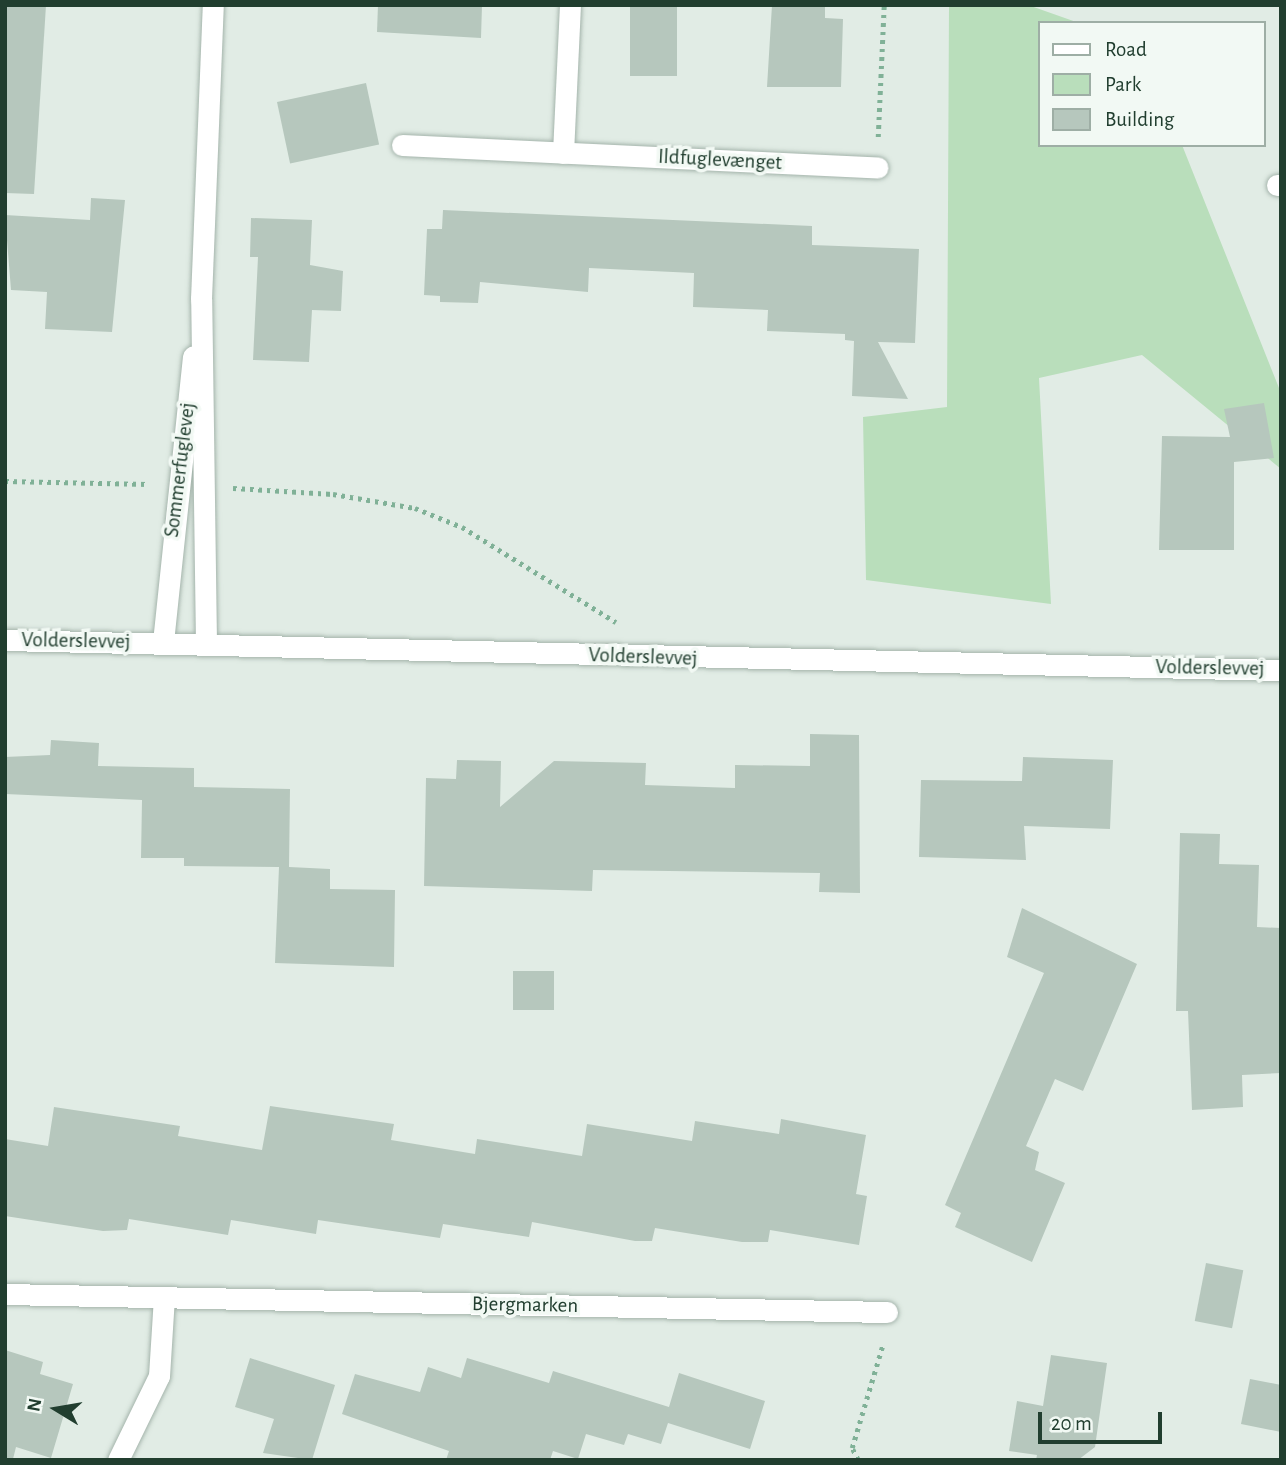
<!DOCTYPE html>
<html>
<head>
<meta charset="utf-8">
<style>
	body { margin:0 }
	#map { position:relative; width:1286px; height:1465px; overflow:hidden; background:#e1ece5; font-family:"Alegreya Sans",sans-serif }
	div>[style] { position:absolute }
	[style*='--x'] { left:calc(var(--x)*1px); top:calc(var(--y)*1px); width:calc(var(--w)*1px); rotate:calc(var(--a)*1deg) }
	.green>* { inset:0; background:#b9debb }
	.building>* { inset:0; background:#b6c7bd; transform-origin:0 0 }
	.path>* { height:4.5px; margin-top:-2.25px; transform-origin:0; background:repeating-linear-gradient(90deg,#80b197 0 3.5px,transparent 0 8.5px) }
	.roads { filter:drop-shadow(0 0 2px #a4b4ab) drop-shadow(0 0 2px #a4b4ab) }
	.minor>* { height:21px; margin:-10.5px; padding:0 10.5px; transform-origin:10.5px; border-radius:10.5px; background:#fff }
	span { translate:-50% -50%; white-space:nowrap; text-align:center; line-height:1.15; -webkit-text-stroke:7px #f2f9f4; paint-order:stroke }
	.street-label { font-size:21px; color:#213e2f }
	.frame { position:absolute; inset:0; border:7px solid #213e2f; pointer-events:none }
	.legend { position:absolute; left:1038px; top:21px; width:228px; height:126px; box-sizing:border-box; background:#f2f9f4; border:2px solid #9eaea5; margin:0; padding:9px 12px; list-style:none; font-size:21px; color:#213e2f }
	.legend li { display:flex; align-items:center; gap:14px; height:35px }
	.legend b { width:35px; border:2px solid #9eaea5 }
	.north { position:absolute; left:21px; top:1374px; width:70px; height:70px; -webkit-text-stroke:5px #f2f9f4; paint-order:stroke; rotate:281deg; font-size:19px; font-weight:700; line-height:28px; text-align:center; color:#213e2f }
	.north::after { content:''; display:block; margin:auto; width:24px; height:32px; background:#213e2f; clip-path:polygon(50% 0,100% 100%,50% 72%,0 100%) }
	.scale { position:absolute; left:1038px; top:1412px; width:124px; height:32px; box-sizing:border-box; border:4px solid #213e2f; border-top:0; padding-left:9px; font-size:21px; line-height:24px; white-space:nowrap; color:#213e2f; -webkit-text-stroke:5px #f2f9f4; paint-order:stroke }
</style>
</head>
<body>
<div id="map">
	<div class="green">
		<i style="clip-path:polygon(949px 5px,1028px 5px,1079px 23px,1039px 23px,1039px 145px,1182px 145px,1281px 393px,1281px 469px,1142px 355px,1039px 378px,1051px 604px,866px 580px,863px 417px,947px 407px)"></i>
	</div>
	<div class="building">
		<i style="clip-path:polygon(5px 5px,46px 5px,34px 194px,5px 193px)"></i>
		<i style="clip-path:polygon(378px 5px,482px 5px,481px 38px,377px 32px)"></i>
		<i style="left:630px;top:5px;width:47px;height:71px"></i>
		<i style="clip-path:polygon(772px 5px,825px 5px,825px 18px,843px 19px,841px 87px,767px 87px)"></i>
		<i style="left:366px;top:83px;width:63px;height:91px;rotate:78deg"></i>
		<i style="clip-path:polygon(91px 198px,125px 200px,112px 332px,45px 329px,47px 292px,11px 290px,5px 215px,90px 220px)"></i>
		<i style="clip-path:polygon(443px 210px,812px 226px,812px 245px,919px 249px,915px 343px,878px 342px,908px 399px,852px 396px,854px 341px,845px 340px,845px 334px,767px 331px,768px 310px,693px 307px,694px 273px,589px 268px,588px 292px,480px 282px,478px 303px,440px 302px,440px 296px,424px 295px,427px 229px,442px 229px)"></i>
		<i style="clip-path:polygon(251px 218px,312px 220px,310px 265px,343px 271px,341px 311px,312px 310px,309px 362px,253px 360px,258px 257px,250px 257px)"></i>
		<i style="clip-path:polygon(1264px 403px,1274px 458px,1234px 462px,1234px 550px,1159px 550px,1162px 436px,1230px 437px,1224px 409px)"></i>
		<i style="clip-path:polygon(810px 734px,859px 735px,860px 893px,819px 892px,820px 873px,593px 870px,592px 891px,424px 886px,426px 778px,456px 779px,457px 760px,501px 761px,500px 807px,554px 761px,646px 763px,645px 785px,735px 788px,735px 765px,810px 766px)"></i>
		<i style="clip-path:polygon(51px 740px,99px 743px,98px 766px,194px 768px,194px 787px,290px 789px,289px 867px,330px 869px,330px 889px,395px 890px,394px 967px,275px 963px,279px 867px,184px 866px,184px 858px,141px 858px,142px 800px,5px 794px,5px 757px,50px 755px)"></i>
		<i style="clip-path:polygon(1023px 757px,1113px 760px,1110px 829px,1024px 826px,1026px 860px,919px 857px,921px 780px,1022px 781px)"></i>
		<i style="clip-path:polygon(1180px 833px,1220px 834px,1219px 864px,1259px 865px,1257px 927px,1281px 928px,1281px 1073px,1242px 1075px,1243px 1107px,1192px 1110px,1188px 1011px,1176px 1011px)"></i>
		<i style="clip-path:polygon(1022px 908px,1137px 964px,1083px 1091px,1055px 1079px,1026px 1146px,1039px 1152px,1035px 1170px,1065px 1183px,1032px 1262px,955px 1227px,961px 1213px,945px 1205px,1044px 973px,1007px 957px)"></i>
		<i style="left:513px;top:971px;width:41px;height:39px"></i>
		<i style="clip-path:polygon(270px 1106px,394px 1124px,391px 1140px,475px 1154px,477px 1139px,582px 1156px,587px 1124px,692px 1141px,695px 1121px,779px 1134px,781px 1119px,866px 1135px,856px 1194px,867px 1196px,859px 1245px,770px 1230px,768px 1242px,742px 1242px,655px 1228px,652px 1241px,635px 1241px,532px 1222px,529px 1237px,443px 1224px,440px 1238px,318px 1220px,316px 1234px,231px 1220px,228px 1235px,129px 1219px,127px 1230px,103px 1231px,5px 1216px,5px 1139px,48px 1146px,54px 1107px,180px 1126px,178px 1136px,262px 1150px)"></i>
		<i style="left:1206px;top:1263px;width:38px;height:59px;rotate:11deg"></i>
		<i style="clip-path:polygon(5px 1350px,43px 1362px,40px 1374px,73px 1384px,51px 1458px,16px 1447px,13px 1459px,5px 1458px)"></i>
		<i style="clip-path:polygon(1051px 1355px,1107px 1363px,1095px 1447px,1078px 1460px,1036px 1460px,1037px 1455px,1009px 1451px,1017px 1401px,1043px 1406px)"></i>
		<i style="clip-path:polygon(250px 1358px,335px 1385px,312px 1460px,263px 1453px,274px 1419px,235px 1407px)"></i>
		<i style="clip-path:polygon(467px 1358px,549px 1383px,553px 1371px,669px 1407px,679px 1373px,765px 1401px,750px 1449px,668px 1423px,661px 1444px,628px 1434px,624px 1445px,586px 1434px,578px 1459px,553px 1451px,550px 1460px,446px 1460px,449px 1451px,342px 1414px,355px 1374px,420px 1392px,428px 1367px,461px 1378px)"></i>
		<i style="clip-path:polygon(1250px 1379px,1281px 1385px,1281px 1432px,1241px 1424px)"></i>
	</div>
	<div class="path">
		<i style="--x:878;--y:137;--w:132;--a:-87.4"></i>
		<i style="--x:5;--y:481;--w:143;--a:1.2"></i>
		<i style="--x:233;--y:488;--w:100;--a:3.4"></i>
		<i style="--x:333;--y:494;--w:83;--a:9.7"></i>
		<i style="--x:415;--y:508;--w:51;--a:22"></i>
		<i style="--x:462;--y:527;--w:181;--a:31.7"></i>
		<i style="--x:858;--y:1460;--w:13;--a:-117"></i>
		<i style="--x:852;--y:1448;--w:109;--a:-73.4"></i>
	</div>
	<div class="roads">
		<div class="minor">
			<i style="--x:402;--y:145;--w:476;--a:2.7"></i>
			<i style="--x:563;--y:153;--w:148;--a:-87.3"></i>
			<i style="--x:1277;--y:185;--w:4;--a:0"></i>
			<i style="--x:5;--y:640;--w:1276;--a:1.35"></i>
			<i style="--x:163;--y:642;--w:287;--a:-84"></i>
			<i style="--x:206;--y:643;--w:344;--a:-90.8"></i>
			<i style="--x:201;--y:299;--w:294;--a:-87.7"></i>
			<i style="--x:5;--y:1294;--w:882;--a:1.17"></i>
			<i style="--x:118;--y:1460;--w:93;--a:-64"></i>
			<i style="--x:159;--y:1376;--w:79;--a:-86.4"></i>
		</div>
	</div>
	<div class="street-label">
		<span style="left:720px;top:160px;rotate:3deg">Ildfuglevænget</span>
		<span style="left:180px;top:470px;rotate:-83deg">Sommerfuglevej</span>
		<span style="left:76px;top:641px;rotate:1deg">Volderslevvej</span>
		<span style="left:643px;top:657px;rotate:2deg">Volderslevvej</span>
		<span style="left:1210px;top:668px;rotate:1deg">Volderslevvej</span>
		<span style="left:525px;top:1305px;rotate:1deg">Bjergmarken</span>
	</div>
	<div class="frame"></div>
	<ul class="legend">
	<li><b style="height:9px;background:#fff"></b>Road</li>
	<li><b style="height:19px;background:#b9debb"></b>Park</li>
	<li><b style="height:19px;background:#b6c7bd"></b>Building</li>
	</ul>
	<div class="north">N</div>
	<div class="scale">20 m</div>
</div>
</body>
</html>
